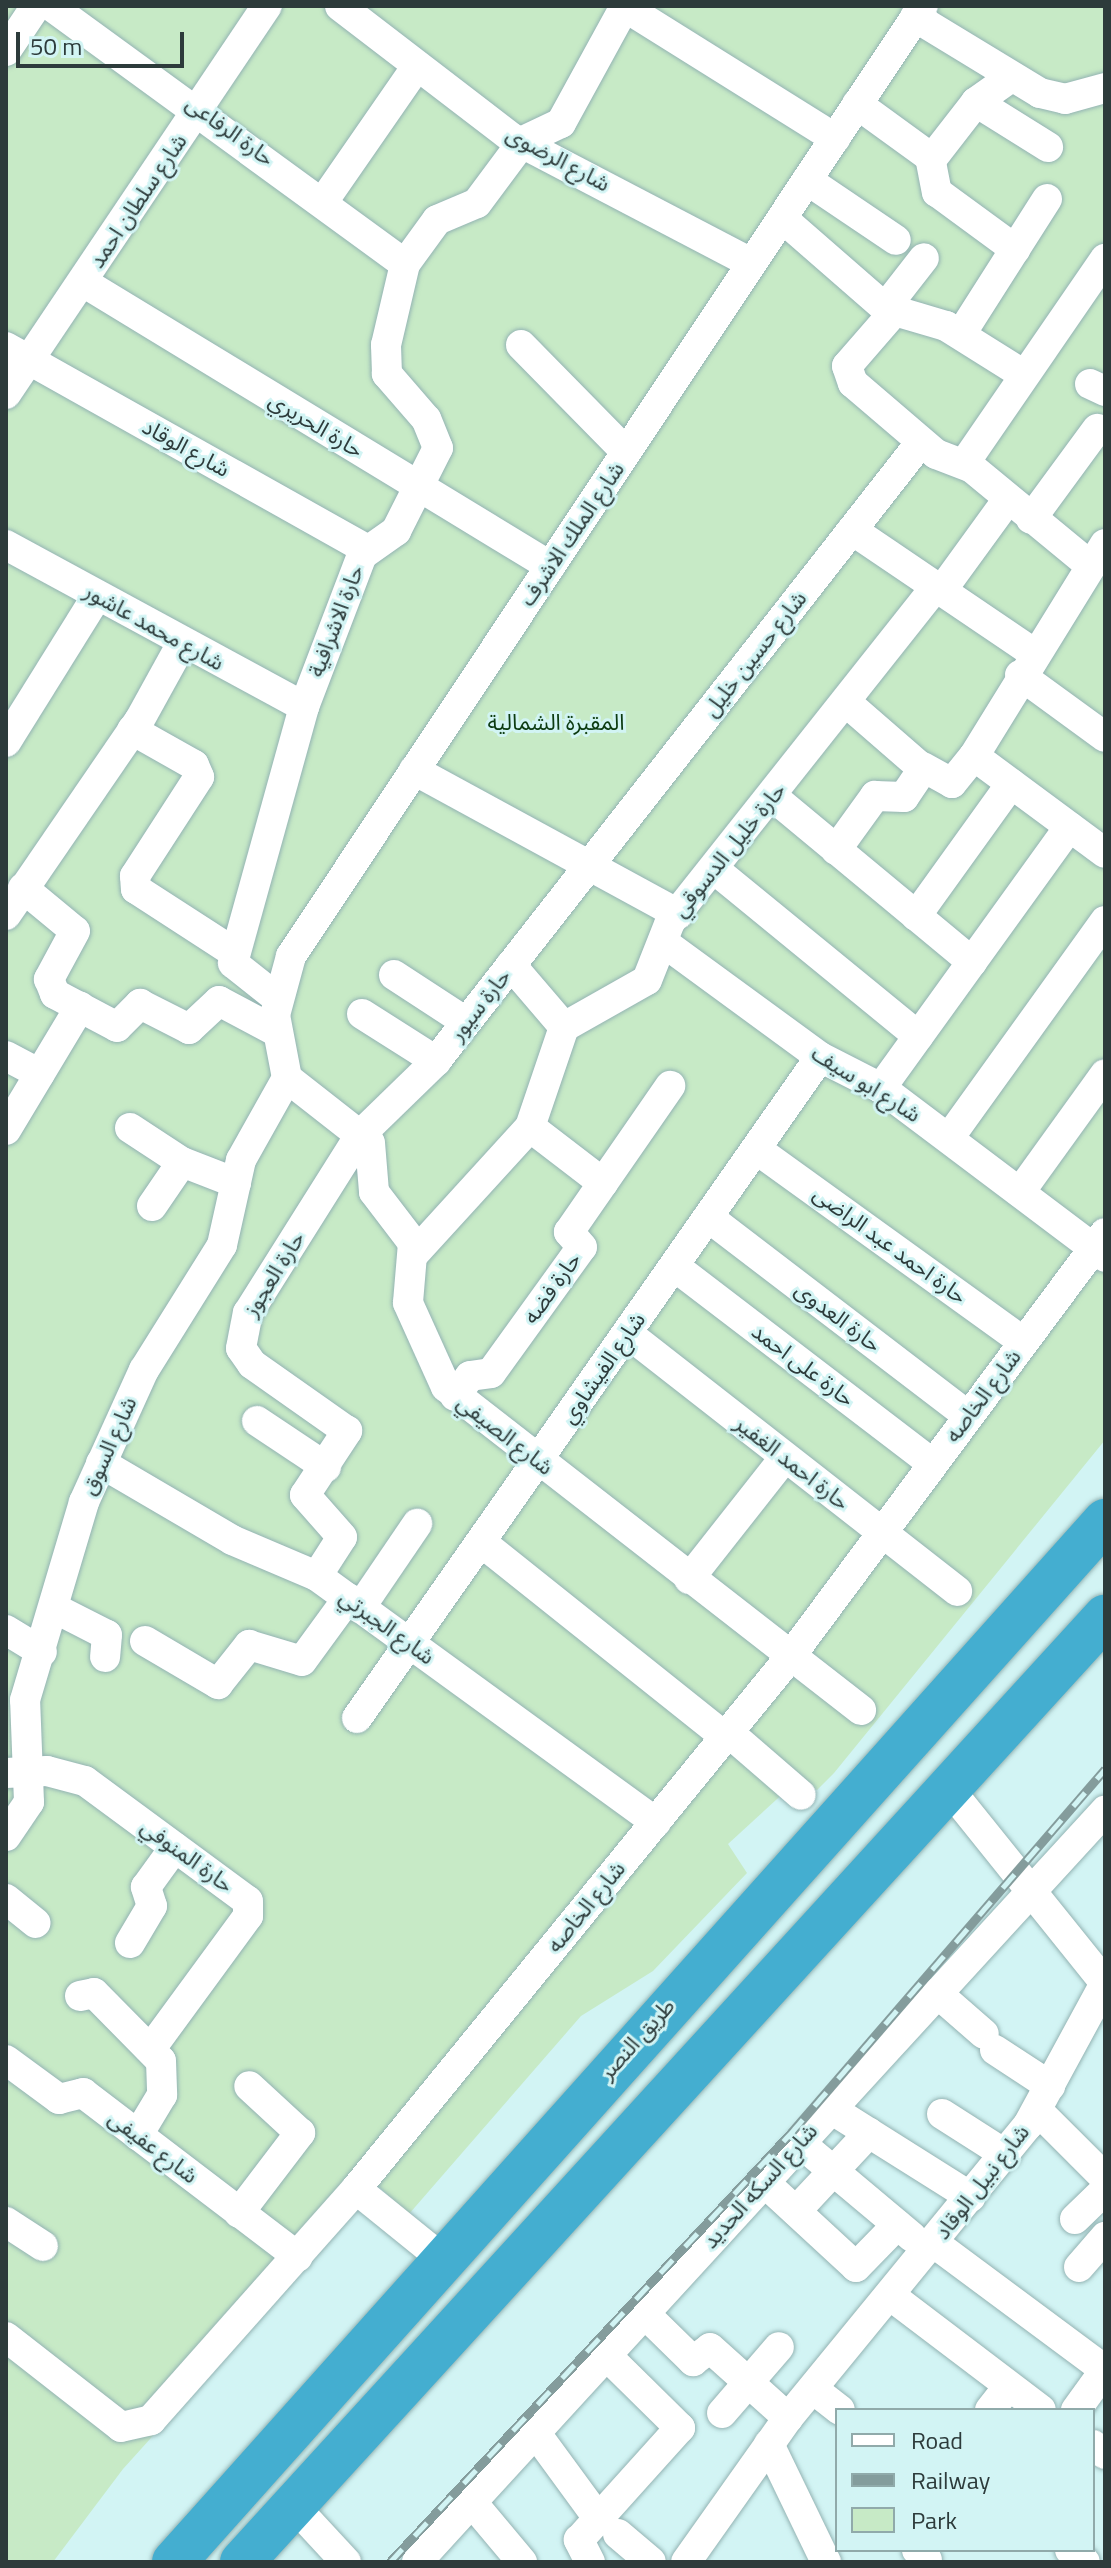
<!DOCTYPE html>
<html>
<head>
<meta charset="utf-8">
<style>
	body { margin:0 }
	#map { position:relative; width:1111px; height:2568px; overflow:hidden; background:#d2f4f4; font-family:"Titillium Web","Noto Sans Arabic",sans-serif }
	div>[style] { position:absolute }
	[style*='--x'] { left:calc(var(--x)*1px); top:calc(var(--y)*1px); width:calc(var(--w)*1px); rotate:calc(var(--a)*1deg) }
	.green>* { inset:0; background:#c7eac6 }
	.roads { filter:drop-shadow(0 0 2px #93b3b3) drop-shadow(0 0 2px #93b3b3) }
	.minor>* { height:30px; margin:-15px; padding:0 15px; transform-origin:15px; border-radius:15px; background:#fff }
	.highway>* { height:44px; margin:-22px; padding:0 22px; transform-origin:22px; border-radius:22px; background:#44aed0 }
	.rail>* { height:9px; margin-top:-4.5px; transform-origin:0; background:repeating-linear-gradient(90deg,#d2f4f4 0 18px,#849c9c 0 36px); box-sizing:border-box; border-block:2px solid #849c9c }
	span { translate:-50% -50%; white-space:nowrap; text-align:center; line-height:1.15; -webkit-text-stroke:6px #d2f4f4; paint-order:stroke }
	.street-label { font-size:22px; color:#2d3b3b }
	.park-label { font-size:22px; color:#0c3b11 }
	.frame { position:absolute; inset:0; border:8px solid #2d3b3b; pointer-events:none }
	.legend { position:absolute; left:835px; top:2408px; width:260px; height:144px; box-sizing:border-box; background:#d2f4f4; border:2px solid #90aaaa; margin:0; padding:10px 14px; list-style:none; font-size:24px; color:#2d3b3b }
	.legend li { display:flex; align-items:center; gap:16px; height:40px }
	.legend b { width:40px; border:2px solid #90aaaa }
	.scale { position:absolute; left:16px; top:32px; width:168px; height:36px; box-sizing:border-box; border:4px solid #2d3b3b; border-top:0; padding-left:10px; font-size:24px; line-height:28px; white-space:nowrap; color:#2d3b3b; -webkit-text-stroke:6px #d2f4f4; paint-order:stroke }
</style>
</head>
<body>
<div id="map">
	<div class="green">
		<i style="clip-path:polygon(6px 6px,1105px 6px,1105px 1440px,834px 1773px,817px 1790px,799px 1779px,728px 1844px,747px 1873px,653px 1971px,581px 2016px,409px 2214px,378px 2186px,123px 2469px,53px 2562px,6px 2562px)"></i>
	</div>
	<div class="roads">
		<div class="minor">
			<i style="--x:51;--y:6;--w:438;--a:36.1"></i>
			<i style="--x:340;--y:6;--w:217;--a:37.5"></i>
			<i style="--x:512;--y:138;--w:270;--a:27.6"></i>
			<i style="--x:625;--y:7;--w:248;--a:32"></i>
			<i style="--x:915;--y:17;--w:146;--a:31.3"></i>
			<i style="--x:1040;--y:93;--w:26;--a:13"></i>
			<i style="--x:1065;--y:99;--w:41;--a:-15.4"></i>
			<i style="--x:6;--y:51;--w:54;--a:-56.3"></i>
			<i style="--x:976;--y:102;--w:85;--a:32"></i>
			<i style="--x:857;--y:104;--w:90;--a:36"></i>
			<i style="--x:930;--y:157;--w:36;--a:79"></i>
			<i style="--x:937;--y:192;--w:97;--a:36.2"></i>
			<i style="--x:931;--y:160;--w:73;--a:-52.2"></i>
			<i style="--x:976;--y:102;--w:42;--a:-35.2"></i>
			<i style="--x:807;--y:180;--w:107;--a:34"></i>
			<i style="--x:325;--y:199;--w:162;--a:-55.3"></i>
			<i style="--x:782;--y:218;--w:137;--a:41.1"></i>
			<i style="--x:885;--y:308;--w:64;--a:16.4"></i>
			<i style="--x:946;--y:326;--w:89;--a:32.1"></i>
			<i style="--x:405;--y:264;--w:54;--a:-54"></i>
			<i style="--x:437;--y:220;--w:43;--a:-23"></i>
			<i style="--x:477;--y:203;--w:77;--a:-53.4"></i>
			<i style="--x:523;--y:141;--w:42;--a:-25.3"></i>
			<i style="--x:561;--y:123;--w:133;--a:-61.3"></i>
			<i style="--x:83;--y:282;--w:547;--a:31.31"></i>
			<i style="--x:885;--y:308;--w:63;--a:-52"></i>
			<i style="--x:893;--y:313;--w:70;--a:131"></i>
			<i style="--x:847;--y:366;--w:18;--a:71"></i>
			<i style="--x:853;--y:383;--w:109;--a:40.5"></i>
			<i style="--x:936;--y:454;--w:39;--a:21"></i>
			<i style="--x:972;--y:468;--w:154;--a:39.5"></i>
			<i style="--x:961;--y:334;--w:160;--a:-57.5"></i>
			<i style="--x:521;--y:345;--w:150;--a:45.5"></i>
			<i style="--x:6;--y:347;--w:413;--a:29.3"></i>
			<i style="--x:1090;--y:384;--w:17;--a:25"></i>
			<i style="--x:6;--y:394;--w:468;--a:-56.1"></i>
			<i style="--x:964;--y:464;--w:249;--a:-55.5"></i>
			<i style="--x:1031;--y:519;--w:112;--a:-53.7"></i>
			<i style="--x:852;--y:530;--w:220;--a:34.1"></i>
			<i style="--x:6;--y:545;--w:339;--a:28.5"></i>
			<i style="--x:942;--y:590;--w:112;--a:-54"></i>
			<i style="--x:1020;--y:675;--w:105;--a:36.1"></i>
			<i style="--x:132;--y:730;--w:71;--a:29.4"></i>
			<i style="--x:194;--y:765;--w:13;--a:67"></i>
			<i style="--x:199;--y:777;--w:118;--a:122.9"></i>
			<i style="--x:135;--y:876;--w:13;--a:86"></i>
			<i style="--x:136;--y:889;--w:118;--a:32.9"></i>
			<i style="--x:6;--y:742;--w:172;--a:-58.1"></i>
			<i style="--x:974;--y:756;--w:249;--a:-58.3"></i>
			<i style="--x:923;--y:767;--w:33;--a:29"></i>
			<i style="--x:952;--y:783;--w:35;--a:-51"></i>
			<i style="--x:974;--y:756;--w:163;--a:36.5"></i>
			<i style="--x:414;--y:770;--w:301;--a:28.6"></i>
			<i style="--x:772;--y:796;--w:260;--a:39.7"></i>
			<i style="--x:836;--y:850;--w:67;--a:-54.2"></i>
			<i style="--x:875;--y:796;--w:29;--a:2"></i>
			<i style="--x:904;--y:797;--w:34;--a:-56"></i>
			<i style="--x:923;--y:769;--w:101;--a:-139"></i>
			<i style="--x:714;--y:869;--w:264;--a:39.3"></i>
			<i style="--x:23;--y:888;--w:67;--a:39.6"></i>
			<i style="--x:75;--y:931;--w:55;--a:118.4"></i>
			<i style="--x:49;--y:979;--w:16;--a:68"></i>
			<i style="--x:55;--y:994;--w:70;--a:28"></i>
			<i style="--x:117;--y:1027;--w:33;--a:-45"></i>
			<i style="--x:140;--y:1004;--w:55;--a:27"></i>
			<i style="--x:189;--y:1029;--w:41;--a:-43"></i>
			<i style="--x:219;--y:1001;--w:66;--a:28.1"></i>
			<i style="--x:6;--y:915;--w:235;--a:-55.6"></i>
			<i style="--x:139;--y:721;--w:89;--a:-61.1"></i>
			<i style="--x:916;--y:916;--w:163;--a:-54.3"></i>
			<i style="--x:663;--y:942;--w:195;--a:36.2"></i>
			<i style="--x:820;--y:1057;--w:68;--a:26.9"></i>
			<i style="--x:881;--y:1088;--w:281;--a:37"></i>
			<i style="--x:511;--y:965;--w:82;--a:49.5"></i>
			<i style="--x:394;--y:975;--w:86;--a:33.1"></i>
			<i style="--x:277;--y:998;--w:56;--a:-141.5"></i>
			<i style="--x:233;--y:963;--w:266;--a:-74.5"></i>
			<i style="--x:304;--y:707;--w:163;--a:-69.1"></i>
			<i style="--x:362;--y:555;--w:42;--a:-35.2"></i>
			<i style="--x:396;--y:531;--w:93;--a:-63.2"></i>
			<i style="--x:438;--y:448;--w:31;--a:-112"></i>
			<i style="--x:426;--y:419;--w:60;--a:-130.9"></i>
			<i style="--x:387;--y:374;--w:29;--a:-92"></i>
			<i style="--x:386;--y:345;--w:83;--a:-76.8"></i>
			<i style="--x:362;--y:1014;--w:88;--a:32.4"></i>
			<i style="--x:6;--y:1056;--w:38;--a:28"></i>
			<i style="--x:287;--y:1078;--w:105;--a:38.1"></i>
			<i style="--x:370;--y:1143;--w:49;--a:85.3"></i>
			<i style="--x:374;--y:1192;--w:64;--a:52.6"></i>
			<i style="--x:413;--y:1243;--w:60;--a:94.8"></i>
			<i style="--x:408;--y:1303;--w:92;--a:65.7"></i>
			<i style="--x:446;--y:1387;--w:526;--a:37.89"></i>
			<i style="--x:881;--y:1088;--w:322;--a:-54.2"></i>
			<i style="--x:530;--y:1127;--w:92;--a:37.5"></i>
			<i style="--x:130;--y:1128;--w:62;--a:33.2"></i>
			<i style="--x:182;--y:1162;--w:58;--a:21.3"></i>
			<i style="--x:6;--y:1130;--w:144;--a:-59"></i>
			<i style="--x:949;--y:1138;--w:267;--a:-54.3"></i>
			<i style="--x:756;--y:1149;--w:330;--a:35.8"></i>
			<i style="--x:1020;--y:1192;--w:145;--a:-54.2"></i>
			<i style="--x:152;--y:1206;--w:53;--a:-55.7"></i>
			<i style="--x:708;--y:1217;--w:327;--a:37.4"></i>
			<i style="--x:415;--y:1253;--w:171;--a:-47.6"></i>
			<i style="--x:530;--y:1127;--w:106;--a:-71.2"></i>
			<i style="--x:564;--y:1027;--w:95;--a:-29.5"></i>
			<i style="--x:647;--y:980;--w:62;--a:-68.4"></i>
			<i style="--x:670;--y:922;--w:429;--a:-51.6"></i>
			<i style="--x:674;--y:1266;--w:325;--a:37.4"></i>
			<i style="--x:627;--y:1333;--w:419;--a:38"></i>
			<i style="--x:455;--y:1396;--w:25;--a:-53"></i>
			<i style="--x:470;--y:1376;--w:21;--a:-8"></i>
			<i style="--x:491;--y:1373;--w:155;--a:-54.2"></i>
			<i style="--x:582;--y:1247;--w:20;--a:-131"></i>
			<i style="--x:569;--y:1232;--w:178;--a:-55.3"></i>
			<i style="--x:257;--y:1421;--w:83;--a:33.7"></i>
			<i style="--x:101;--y:1463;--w:152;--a:30.4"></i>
			<i style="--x:232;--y:1540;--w:92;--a:23"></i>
			<i style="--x:317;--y:1576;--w:419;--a:36"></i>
			<i style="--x:481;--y:1542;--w:312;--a:38.6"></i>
			<i style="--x:317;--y:1576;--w:46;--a:-57.3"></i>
			<i style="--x:342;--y:1537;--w:56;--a:-131.4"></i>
			<i style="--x:305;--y:1495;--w:77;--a:-56.7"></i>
			<i style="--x:347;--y:1431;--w:116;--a:-144.8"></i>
			<i style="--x:252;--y:1364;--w:19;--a:-125"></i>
			<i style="--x:241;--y:1348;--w:36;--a:-79"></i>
			<i style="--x:248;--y:1313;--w:210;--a:-57.8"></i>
			<i style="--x:360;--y:1135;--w:106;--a:-44.2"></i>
			<i style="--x:436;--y:1061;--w:786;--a:-51.92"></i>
			<i style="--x:689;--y:1579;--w:155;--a:-51.8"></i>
			<i style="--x:360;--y:1608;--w:102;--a:-55.8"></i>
			<i style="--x:56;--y:1609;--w:57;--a:27"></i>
			<i style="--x:107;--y:1635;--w:22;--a:95"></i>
			<i style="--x:6;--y:1630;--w:42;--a:31.4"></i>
			<i style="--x:145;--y:1641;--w:85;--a:30.5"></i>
			<i style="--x:218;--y:1684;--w:50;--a:-51.5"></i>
			<i style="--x:249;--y:1645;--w:55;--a:16.8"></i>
			<i style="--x:302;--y:1661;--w:78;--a:-53.9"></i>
			<i style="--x:357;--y:1718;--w:807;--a:-54.99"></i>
			<i style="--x:728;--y:1732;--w:96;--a:40.8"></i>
			<i style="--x:6;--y:1773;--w:41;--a:-2.8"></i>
			<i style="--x:47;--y:1771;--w:39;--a:15"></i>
			<i style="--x:85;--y:1781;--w:202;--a:36.4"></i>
			<i style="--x:248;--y:1901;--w:15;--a:90"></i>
			<i style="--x:248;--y:1916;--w:162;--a:126.2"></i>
			<i style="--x:6;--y:1836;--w:41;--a:-55.9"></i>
			<i style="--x:29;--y:1802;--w:102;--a:-92.2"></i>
			<i style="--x:25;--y:1700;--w:207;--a:-73.4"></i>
			<i style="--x:84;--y:1502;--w:145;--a:-65.6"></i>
			<i style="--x:144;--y:1370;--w:147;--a:-58"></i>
			<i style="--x:222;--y:1245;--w:87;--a:-77.4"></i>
			<i style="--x:241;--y:1160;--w:94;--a:-60.7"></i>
			<i style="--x:287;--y:1078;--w:64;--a:-100.8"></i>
			<i style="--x:275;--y:1015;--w:61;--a:-74.8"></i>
			<i style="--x:291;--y:956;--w:1141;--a:-56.37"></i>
			<i style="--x:6;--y:1899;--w:38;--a:39"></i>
			<i style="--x:130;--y:1943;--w:43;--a:-59.3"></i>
			<i style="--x:152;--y:1906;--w:20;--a:-108"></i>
			<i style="--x:146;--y:1887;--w:49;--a:-54.1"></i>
			<i style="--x:937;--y:1993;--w:62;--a:41.1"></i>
			<i style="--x:80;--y:1996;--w:14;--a:-12"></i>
			<i style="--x:94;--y:1993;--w:95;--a:45.4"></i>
			<i style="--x:161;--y:2061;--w:34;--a:88"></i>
			<i style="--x:162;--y:2095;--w:47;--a:121"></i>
			<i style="--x:995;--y:2050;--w:66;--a:33.2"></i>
			<i style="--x:6;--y:2060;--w:66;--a:36.3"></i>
			<i style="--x:59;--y:2099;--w:25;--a:-14"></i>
			<i style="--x:83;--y:2093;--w:270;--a:37.3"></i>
			<i style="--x:831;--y:2109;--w:165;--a:32.2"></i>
			<i style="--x:1037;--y:2110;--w:96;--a:45"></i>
			<i style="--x:942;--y:2114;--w:76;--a:32.6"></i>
			<i style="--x:800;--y:2143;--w:146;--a:40"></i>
			<i style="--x:764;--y:2182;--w:125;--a:42.7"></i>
			<i style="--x:856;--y:2267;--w:59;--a:-45.7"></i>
			<i style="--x:356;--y:2189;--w:108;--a:39"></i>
			<i style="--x:796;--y:2211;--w:107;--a:-46.9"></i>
			<i style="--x:239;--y:2213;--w:101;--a:-52.7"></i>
			<i style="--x:300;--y:2133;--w:69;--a:-137.3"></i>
			<i style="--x:1075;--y:2219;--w:42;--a:-44"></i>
			<i style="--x:6;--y:2222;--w:44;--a:33"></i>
			<i style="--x:934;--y:2243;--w:213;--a:36.6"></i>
			<i style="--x:1079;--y:2267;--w:40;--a:-49"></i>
			<i style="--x:891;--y:2296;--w:188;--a:37.2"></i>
			<i style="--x:644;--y:2313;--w:69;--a:44.4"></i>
			<i style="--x:693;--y:2361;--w:21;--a:-37"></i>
			<i style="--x:710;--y:2348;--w:105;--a:41.9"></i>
			<i style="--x:6;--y:2337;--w:146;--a:38"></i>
			<i style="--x:121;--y:2427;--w:31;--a:-13"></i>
			<i style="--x:151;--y:2420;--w:309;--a:-48.4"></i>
			<i style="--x:356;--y:2189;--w:687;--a:-50.79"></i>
			<i style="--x:790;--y:1657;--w:528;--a:-53.39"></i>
			<i style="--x:813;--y:2389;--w:34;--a:38"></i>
			<i style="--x:990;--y:2410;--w:29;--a:-52"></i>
			<i style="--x:1076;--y:2410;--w:49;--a:-54.1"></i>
			<i style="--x:722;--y:2413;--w:87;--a:-49.2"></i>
			<i style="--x:535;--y:2432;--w:107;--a:53.8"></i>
			<i style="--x:769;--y:2444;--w:131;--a:64.2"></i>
			<i style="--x:1093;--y:2445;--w:15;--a:37"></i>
			<i style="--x:470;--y:2500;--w:81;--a:50"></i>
			<i style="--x:295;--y:2507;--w:75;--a:47.2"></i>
			<i style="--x:618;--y:2534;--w:43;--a:40.3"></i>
			<i style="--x:917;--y:2550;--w:14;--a:45"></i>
			<i style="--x:1070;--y:2550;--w:19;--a:39"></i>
			<i style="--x:417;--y:2562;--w:1019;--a:-47.51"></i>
			<i style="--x:590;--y:2562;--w:25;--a:-117"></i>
			<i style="--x:579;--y:2540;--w:151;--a:-48"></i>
			<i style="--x:680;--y:2428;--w:104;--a:-135.4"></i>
			<i style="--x:686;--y:2562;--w:176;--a:-54.7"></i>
			<i style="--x:788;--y:2418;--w:379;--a:-50.7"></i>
			<i style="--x:1028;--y:2125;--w:162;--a:-61.5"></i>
			<i style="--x:1105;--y:1983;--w:248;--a:-128.8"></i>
		</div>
		<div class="highway">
			<i style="--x:174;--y:2562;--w:1397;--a:-48.19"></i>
			<i style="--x:242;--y:2562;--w:1280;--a:-47.6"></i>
		</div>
	</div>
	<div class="rail">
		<i style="--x:390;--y:2562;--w:587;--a:-46.93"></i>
		<i style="--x:791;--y:2133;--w:481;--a:-49.2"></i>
	</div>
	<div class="street-label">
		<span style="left:230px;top:131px;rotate:36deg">حارة الرفاعى</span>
		<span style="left:558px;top:159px;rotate:28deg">شارع الرضوى</span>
		<span style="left:138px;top:201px;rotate:-56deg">شارع سلطان احمد</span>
		<span style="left:316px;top:425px;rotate:31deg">حارة الحريري</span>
		<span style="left:186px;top:448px;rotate:29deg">شارع الوقاد</span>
		<span style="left:572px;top:534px;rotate:-56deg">شارع الملك الاشرف</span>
		<span style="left:336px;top:621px;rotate:-69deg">حارة الاشرافية</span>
		<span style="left:154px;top:627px;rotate:29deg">شارع محمد عاشور</span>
		<span style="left:755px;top:654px;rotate:-52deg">شارع حسين خليل</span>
		<span style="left:729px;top:850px;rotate:-51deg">حارة خليل الدسوقي</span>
		<span style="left:480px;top:1005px;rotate:-52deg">حارة سيور</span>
		<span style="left:866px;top:1084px;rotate:32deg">شارع ابو سيف</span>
		<span style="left:890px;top:1245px;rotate:36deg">حارة احمد عبد الراضى</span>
		<span style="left:274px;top:1274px;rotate:-58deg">حارة العجوز</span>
		<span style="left:552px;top:1288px;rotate:-54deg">حارة فضه</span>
		<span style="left:838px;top:1317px;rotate:37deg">حارة العدوى</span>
		<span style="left:803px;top:1365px;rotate:37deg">حارة على احمد</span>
		<span style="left:603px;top:1368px;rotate:-55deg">شارع الفيشاوي</span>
		<span style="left:983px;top:1396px;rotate:-53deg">شارع الخاصه</span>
		<span style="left:505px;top:1435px;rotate:38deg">شارع الصيفي</span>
		<span style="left:109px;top:1446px;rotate:-66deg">شارع السوق</span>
		<span style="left:792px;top:1463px;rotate:38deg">حارة احمد الغفير</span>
		<span style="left:387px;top:1627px;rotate:36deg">شارع الجبرتي</span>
		<span style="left:187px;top:1856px;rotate:36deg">حارة المنوفي</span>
		<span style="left:586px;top:1907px;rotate:-51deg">شارع الخاصه</span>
		<span style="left:637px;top:2039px;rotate:-48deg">طريق النصر</span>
		<span style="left:153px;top:2147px;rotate:37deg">شارع عفيفى</span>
		<span style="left:982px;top:2182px;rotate:-52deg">شارع نبيل الوقاد</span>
		<span style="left:760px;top:2186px;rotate:-48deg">شارع السكه الحديد</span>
	</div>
	<div class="park-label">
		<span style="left:556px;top:723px">المقبرة الشمالية</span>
	</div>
	<div class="frame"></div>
	<ul class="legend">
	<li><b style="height:10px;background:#fff"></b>Road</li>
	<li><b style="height:10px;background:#849c9c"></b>Railway</li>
	<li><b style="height:22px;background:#c7eac6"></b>Park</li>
	</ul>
	<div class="scale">50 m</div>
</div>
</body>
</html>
